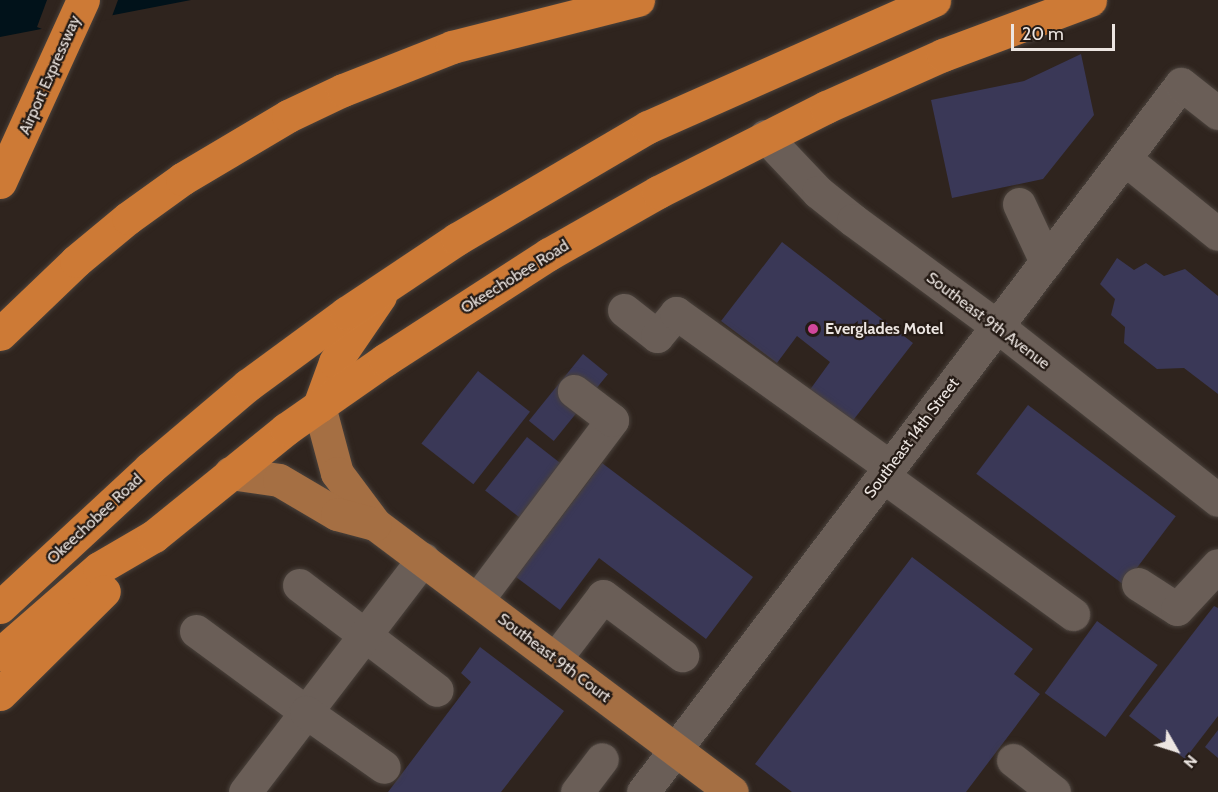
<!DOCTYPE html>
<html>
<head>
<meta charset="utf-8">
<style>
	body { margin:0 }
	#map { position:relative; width:1218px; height:792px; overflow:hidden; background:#2f241e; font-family:Cabin,sans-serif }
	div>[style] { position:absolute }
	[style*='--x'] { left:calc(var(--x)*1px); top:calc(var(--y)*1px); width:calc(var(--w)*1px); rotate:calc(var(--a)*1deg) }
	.water>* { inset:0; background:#01121a }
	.pier>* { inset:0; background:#2f241e }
	.building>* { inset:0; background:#3a3857; transform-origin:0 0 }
	.roads { filter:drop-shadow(0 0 2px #4a423c) drop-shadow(0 0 2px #4a423c) }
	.minor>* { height:33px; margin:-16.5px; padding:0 16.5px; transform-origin:16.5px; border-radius:16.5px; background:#6a5e57 }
	.major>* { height:33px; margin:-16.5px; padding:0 16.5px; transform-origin:16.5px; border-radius:16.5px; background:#a56f43 }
	.highway>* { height:33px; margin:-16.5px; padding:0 16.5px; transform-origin:16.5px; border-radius:16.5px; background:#cd7a36 }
	.dots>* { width:16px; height:16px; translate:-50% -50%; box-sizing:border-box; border:3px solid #251b15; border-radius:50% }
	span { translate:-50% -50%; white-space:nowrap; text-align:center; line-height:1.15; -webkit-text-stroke:4.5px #251b15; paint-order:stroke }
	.street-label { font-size:16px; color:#ece5e1 }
	.poi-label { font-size:16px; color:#ece5e1; font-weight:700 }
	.left { translate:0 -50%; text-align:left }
	.north { position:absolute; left:1146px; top:720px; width:60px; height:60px; -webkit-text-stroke:4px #251b15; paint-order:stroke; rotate:129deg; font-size:16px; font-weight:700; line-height:24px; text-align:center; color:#ece5e1 }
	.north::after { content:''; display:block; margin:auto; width:21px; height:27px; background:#ece5e1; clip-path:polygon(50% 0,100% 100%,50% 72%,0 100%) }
	.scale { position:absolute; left:1011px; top:24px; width:104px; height:27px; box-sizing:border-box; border:3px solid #ece5e1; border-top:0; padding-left:8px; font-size:18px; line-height:21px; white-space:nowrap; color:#ece5e1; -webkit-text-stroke:4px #251b15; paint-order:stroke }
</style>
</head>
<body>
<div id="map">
	<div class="water">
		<i style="clip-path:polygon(0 0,191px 0,0 37px)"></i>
	</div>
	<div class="pier">
		<i style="clip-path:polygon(47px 0,118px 0,111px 19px,47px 31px,37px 27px)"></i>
	</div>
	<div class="building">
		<i style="clip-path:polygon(1081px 54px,1094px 115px,1043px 179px,952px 198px,931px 100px,1024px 81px)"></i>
		<i style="clip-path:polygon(782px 242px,913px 343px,851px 423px,809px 391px,830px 362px,797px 336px,777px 363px,721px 321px)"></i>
		<i style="clip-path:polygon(1117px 258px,1134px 270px,1146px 263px,1164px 276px,1185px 269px,1218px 296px,1218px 394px,1184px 368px,1157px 369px,1124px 343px,1125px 327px,1111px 315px,1115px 299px,1100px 284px)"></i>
		<i style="left:583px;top:354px;width:32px;height:86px;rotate:39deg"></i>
		<i style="left:478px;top:371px;width:66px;height:92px;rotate:38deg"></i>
		<i style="left:1028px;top:405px;width:185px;height:86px;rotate:37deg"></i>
		<i style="left:527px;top:437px;width:49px;height:68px;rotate:38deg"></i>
		<i style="clip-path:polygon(602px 463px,753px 577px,706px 639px,599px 558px,560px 610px,516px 577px)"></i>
		<i style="clip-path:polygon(912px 557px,1033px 649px,1014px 674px,1040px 694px,966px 792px,792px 792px,755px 764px)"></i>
		<i style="clip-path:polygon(1214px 606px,1218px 608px,1218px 716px,1185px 759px,1129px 716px)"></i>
		<i style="left:1097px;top:621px;width:75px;height:89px;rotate:36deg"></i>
		<i style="clip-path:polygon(480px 647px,564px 711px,501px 792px,388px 792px,471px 682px,461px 673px)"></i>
		<i style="clip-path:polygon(1218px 730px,1218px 758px,1205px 747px)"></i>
	</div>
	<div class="roads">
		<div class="minor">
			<i style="--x:765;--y:136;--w:77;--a:46.6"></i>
			<i style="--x:818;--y:192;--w:45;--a:38.7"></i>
			<i style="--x:853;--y:220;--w:179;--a:36.4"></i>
			<i style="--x:997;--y:326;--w:281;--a:38.2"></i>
			<i style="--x:1125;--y:159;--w:119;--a:38.9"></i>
			<i style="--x:1019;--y:204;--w:64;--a:65"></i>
			<i style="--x:624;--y:310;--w:42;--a:38.2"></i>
			<i style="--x:657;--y:336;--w:30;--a:-50"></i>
			<i style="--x:676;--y:313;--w:264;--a:35.7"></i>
			<i style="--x:883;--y:476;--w:235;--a:36"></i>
			<i style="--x:1138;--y:584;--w:46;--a:32.7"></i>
			<i style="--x:1177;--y:609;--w:60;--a:-47"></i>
			<i style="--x:299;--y:585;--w:173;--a:37.3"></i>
			<i style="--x:477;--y:600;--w:225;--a:-53.1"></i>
			<i style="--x:612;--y:420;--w:48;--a:-142.7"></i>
			<i style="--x:196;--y:631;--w:137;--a:36.4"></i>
			<i style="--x:306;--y:712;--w:193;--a:-52.6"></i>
			<i style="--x:555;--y:659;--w:79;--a:-52.7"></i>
			<i style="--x:603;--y:596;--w:99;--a:36.8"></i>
			<i style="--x:1013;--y:760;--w:52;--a:38"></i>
			<i style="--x:245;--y:792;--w:101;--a:-52.7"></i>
			<i style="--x:306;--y:712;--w:95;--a:35.2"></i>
			<i style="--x:577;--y:792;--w:41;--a:-52.9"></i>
			<i style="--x:643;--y:792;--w:889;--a:-52.77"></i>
			<i style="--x:1181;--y:84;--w:47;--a:38.1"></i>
		</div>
		<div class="major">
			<i style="--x:319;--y:406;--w:69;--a:75"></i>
			<i style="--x:337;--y:473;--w:64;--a:53.3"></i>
			<i style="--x:375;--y:524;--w:446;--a:36.9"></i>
			<i style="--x:230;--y:473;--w:49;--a:8.1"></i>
			<i style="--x:279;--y:480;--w:67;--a:30.4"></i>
			<i style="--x:337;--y:514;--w:39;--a:15"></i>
		</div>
		<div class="highway">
			<i style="--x:0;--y:182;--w:200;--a:-65.5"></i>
			<i style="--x:0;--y:334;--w:105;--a:-43.8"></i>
			<i style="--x:76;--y:261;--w:67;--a:-39.6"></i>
			<i style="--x:128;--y:218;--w:67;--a:-35.8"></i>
			<i style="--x:182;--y:179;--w:123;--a:-30.7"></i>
			<i style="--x:288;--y:116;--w:61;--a:-25.3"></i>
			<i style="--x:343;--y:90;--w:117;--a:-21.5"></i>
			<i style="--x:452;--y:47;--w:192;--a:-14.2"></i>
			<i style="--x:319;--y:406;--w:47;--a:-70"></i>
			<i style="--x:335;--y:362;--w:80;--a:-55.7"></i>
			<i style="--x:0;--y:607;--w:205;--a:-42.8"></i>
			<i style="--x:150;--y:468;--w:128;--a:-40.3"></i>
			<i style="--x:248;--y:385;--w:122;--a:-36.3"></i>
			<i style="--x:346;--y:313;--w:133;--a:-33.7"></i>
			<i style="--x:457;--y:239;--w:221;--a:-30.4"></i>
			<i style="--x:648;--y:127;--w:313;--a:-23.9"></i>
			<i style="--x:0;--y:654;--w:131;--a:-41"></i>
			<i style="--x:99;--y:568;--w:64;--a:-30.2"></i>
			<i style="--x:154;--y:536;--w:170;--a:-39"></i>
			<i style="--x:286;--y:429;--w:121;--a:-34.9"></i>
			<i style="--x:385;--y:360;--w:195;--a:-32.9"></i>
			<i style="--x:549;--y:254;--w:125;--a:-29.6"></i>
			<i style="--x:658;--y:192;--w:188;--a:-26.8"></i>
			<i style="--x:826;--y:107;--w:128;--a:-24"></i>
			<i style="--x:943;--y:55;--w:157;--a:-20.5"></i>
			<i style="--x:0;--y:694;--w:146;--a:-44.7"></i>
		</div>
	</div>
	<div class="dots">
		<i style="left:813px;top:329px;background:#d1479c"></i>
	</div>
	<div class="street-label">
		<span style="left:50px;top:75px;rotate:-66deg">Airport Expressway</span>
		<span style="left:515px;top:277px;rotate:-32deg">Okeechobee Road</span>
		<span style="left:988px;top:321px;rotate:37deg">Southeast 9th Avenue</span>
		<span style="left:912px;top:438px;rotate:-53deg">Southeast 14th Street</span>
		<span style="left:95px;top:519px;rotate:-43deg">Okeechobee Road</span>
		<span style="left:554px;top:658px;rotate:37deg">Southeast 9th Court</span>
	</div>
	<div class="poi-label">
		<span class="left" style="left:825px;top:329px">Everglades Motel</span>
	</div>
	<div class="north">N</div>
	<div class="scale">20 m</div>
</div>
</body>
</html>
